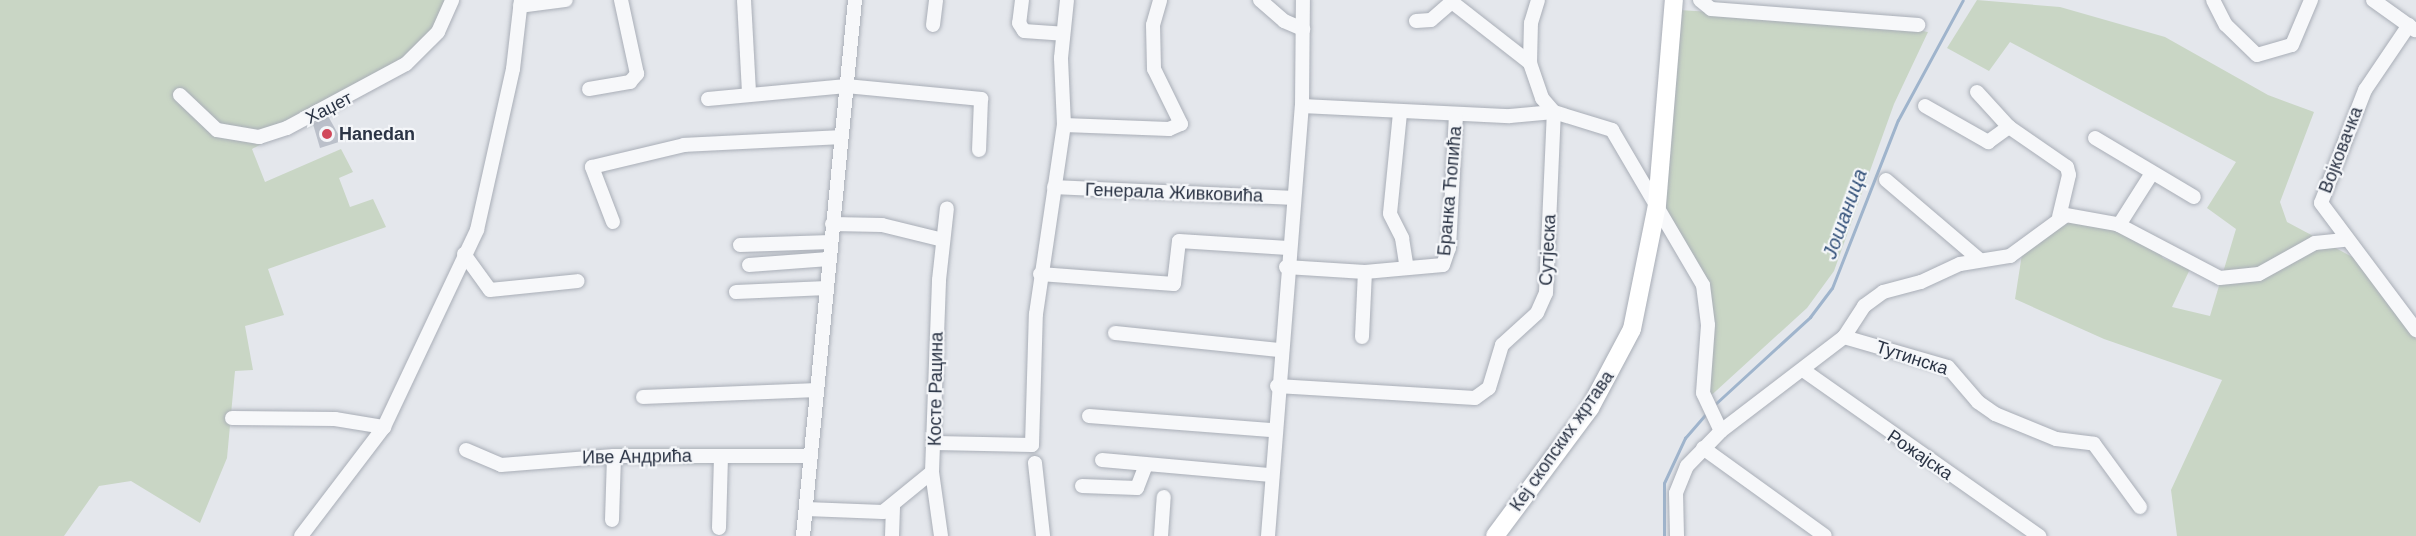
<!DOCTYPE html>
<html>
<head>
<meta charset="utf-8">
<style>
	body { margin:0 }
	#map { position:relative; width:2416px; height:536px; overflow:hidden; background:#e4e7ec; font-family:Helvetica,sans-serif }
	div>[style] { position:absolute }
	[style*='--x'] { left:calc(var(--x)*1px); top:calc(var(--y)*1px); width:calc(var(--w)*1px); rotate:calc(var(--a)*1deg) }
	.green>* { inset:0; background:#c9d6c5 }
	.stream>* { height:3px; margin:-1.5px; padding:0 1.5px; transform-origin:1.5px; border-radius:1.5px; background:#9fb4cc }
	.building>* { inset:0; background:#bbc0ca }
	.roads { filter:drop-shadow(0 0 2px #a9aeb7) drop-shadow(0 0 2px #a9aeb7) }
	.minor>* { height:14px; margin:-7px; padding:0 7px; transform-origin:7px; border-radius:7px; background:#f7f8fa }
	.major>* { height:18px; margin:-9px; padding:0 9px; transform-origin:9px; border-radius:9px; background:#fff }
	.dots>* { width:16px; height:16px; translate:-50% -50%; box-sizing:border-box; border:3px solid #f4f6f9; border-radius:50% }
	span { translate:-50% -50%; white-space:nowrap; text-align:center; line-height:1.15; -webkit-text-stroke:4.5px #f4f6f9; paint-order:stroke }
	.street-label { font-size:18px; color:#2b3445 }
	.poi-label { font-size:18px; color:#2b3445; font-weight:700 }
	.left { translate:0 -50%; text-align:left }
	.water-label { font-size:20px; color:#34527a; font-style:italic }
</style>
</head>
<body>
<div id="map">
	<div class="green">
		<i style="clip-path:polygon(0 0,452px 0,438px 32px,372px 85px,252px 149px,265px 182px,341px 149px,353px 172px,339px 178px,350px 207px,373px 199px,386px 227px,268px 269px,284px 315px,245px 326px,253px 370px,235px 371px,227px 458px,200px 523px,131px 481px,99px 486px,64px 536px,0 536px)"></i>
		<i style="clip-path:polygon(1977px 0,2060px 7px,2165px 37px,2268px 95px,2314px 112px,2280px 202px,2287px 222px,2358px 260px,2416px 339px,2416px 536px,2177px 536px,2171px 490px,2222px 380px,2104px 339px,2015px 299px,2022px 254px,2075px 218px,2153px 243px,2163px 258px,2190px 269px,2172px 307px,2210px 316px,2236px 229px,2207px 208px,2236px 162px,2010px 42px,1989px 71px,1947px 48px)"></i>
		<i style="clip-path:polygon(1679px 10px,1872px 22px,1928px 32px,1894px 104px,1834px 271px,1807px 308px,1705px 401px,1707px 305px,1664px 219px)"></i>
	</div>
	<div class="stream">
		<i style="--x:1713;--y:406;--w:132;--a:-42.5"></i>
		<i style="--x:1810;--y:317;--w:36;--a:-53"></i>
		<i style="--x:1832;--y:288;--w:180;--a:-68.6"></i>
		<i style="--x:1898;--y:120;--w:136;--a:-61.6"></i>
		<i style="--x:1664;--y:536;--w:53;--a:-90"></i>
		<i style="--x:1664;--y:483;--w:50;--a:-65"></i>
		<i style="--x:1685;--y:438;--w:33;--a:-49"></i>
	</div>
	<div class="building">
		<i style="clip-path:polygon(328px 116px,342px 141px,320px 148px,313px 124px)"></i>
	</div>
	<div class="roads">
		<div class="minor">
			<i style="--x:744;--y:0;--w:93;--a:86.9"></i>
			<i style="--x:1022;--y:0;--w:23;--a:97"></i>
			<i style="--x:1019;--y:23;--w:9;--a:58"></i>
			<i style="--x:1024;--y:31;--w:39;--a:4"></i>
			<i style="--x:1260;--y:0;--w:32;--a:41"></i>
			<i style="--x:1284;--y:21;--w:21;--a:23"></i>
			<i style="--x:1700;--y:0;--w:14;--a:39"></i>
			<i style="--x:1711;--y:9;--w:208;--a:4.4"></i>
			<i style="--x:2213;--y:0;--w:28;--a:63"></i>
			<i style="--x:2226;--y:25;--w:43;--a:44.1"></i>
			<i style="--x:2257;--y:55;--w:36;--a:-16"></i>
			<i style="--x:2292;--y:45;--w:49;--a:-67.1"></i>
			<i style="--x:2373;--y:0;--w:52;--a:35.5"></i>
			<i style="--x:520;--y:6;--w:46;--a:-7.4"></i>
			<i style="--x:1416;--y:21;--w:15;--a:-4"></i>
			<i style="--x:1431;--y:20;--w:28;--a:-41"></i>
			<i style="--x:1452;--y:2;--w:99;--a:38"></i>
			<i style="--x:933;--y:25;--w:25;--a:-83"></i>
			<i style="--x:2409;--y:25;--w:78;--a:124.1"></i>
			<i style="--x:2365;--y:90;--w:121;--a:111.3"></i>
			<i style="--x:2321;--y:203;--w:159;--a:53.2"></i>
			<i style="--x:589;--y:89;--w:42;--a:-9.7"></i>
			<i style="--x:630;--y:82;--w:11;--a:-49"></i>
			<i style="--x:637;--y:74;--w:76;--a:-102.2"></i>
			<i style="--x:1977;--y:92;--w:47;--a:47.6"></i>
			<i style="--x:2009;--y:127;--w:70;--a:34.6"></i>
			<i style="--x:2067;--y:167;--w:8;--a:76"></i>
			<i style="--x:2069;--y:175;--w:43;--a:103.4"></i>
			<i style="--x:180;--y:95;--w:51;--a:43.4"></i>
			<i style="--x:217;--y:130;--w:43;--a:9.5"></i>
			<i style="--x:259;--y:137;--w:29;--a:-18"></i>
			<i style="--x:287;--y:128;--w:135;--a:-28.3"></i>
			<i style="--x:406;--y:64;--w:45;--a:-45"></i>
			<i style="--x:438;--y:32;--w:35;--a:-66"></i>
			<i style="--x:708;--y:99;--w:139;--a:-5.4"></i>
			<i style="--x:846;--y:86;--w:136;--a:5.5"></i>
			<i style="--x:981;--y:99;--w:51;--a:92.2"></i>
			<i style="--x:1302;--y:106;--w:208;--a:2.8"></i>
			<i style="--x:1510;--y:116;--w:44;--a:-5.2"></i>
			<i style="--x:1554;--y:112;--w:61;--a:17.2"></i>
			<i style="--x:1612;--y:130;--w:180;--a:59.6"></i>
			<i style="--x:1703;--y:285;--w:40;--a:82.9"></i>
			<i style="--x:1708;--y:325;--w:68;--a:94.2"></i>
			<i style="--x:1703;--y:393;--w:42;--a:64.7"></i>
			<i style="--x:1925;--y:106;--w:73;--a:29.7"></i>
			<i style="--x:1988;--y:142;--w:26;--a:-36"></i>
			<i style="--x:1400;--y:113;--w:101;--a:95.7"></i>
			<i style="--x:1390;--y:214;--w:27;--a:63"></i>
			<i style="--x:1402;--y:238;--w:30;--a:81"></i>
			<i style="--x:1064;--y:125;--w:105;--a:2.2"></i>
			<i style="--x:1169;--y:129;--w:13;--a:-23"></i>
			<i style="--x:1181;--y:124;--w:61;--a:-116.1"></i>
			<i style="--x:1154;--y:69;--w:44;--a:-91.3"></i>
			<i style="--x:1153;--y:25;--w:26;--a:-74"></i>
			<i style="--x:2095;--y:138;--w:115;--a:30.8"></i>
			<i style="--x:1886;--y:180;--w:123;--a:40.4"></i>
			<i style="--x:1054;--y:187;--w:240;--a:2.6"></i>
			<i style="--x:613;--y:222;--w:59;--a:-110.9"></i>
			<i style="--x:592;--y:167;--w:95;--a:-13.4"></i>
			<i style="--x:684;--y:145;--w:157;--a:-2.9"></i>
			<i style="--x:832;--y:224;--w:50;--a:1.1"></i>
			<i style="--x:882;--y:225;--w:63;--a:13.8"></i>
			<i style="--x:2119;--y:225;--w:62;--a:-57.6"></i>
			<i style="--x:740;--y:245;--w:91;--a:-1.9"></i>
			<i style="--x:464;--y:254;--w:44;--a:54.2"></i>
			<i style="--x:490;--y:290;--w:88;--a:-5.8"></i>
			<i style="--x:749;--y:265;--w:80;--a:-4.3"></i>
			<i style="--x:1286;--y:267;--w:79;--a:3.6"></i>
			<i style="--x:1365;--y:272;--w:78;--a:-5.1"></i>
			<i style="--x:1443;--y:265;--w:18;--a:-71"></i>
			<i style="--x:1449;--y:248;--w:133;--a:-87"></i>
			<i style="--x:1040;--y:274;--w:134;--a:4.3"></i>
			<i style="--x:1174;--y:284;--w:43;--a:-83.4"></i>
			<i style="--x:1179;--y:241;--w:109;--a:3.7"></i>
			<i style="--x:736;--y:292;--w:91;--a:-2.5"></i>
			<i style="--x:1115;--y:333;--w:165;--a:5.9"></i>
			<i style="--x:1362;--y:337;--w:65;--a:-87.4"></i>
			<i style="--x:1844;--y:337;--w:108;--a:16.1"></i>
			<i style="--x:1948;--y:367;--w:46;--a:49.4"></i>
			<i style="--x:1978;--y:402;--w:21;--a:35"></i>
			<i style="--x:1995;--y:414;--w:66;--a:22.3"></i>
			<i style="--x:2056;--y:439;--w:38;--a:7"></i>
			<i style="--x:2094;--y:444;--w:78;--a:53.9"></i>
			<i style="--x:1803;--y:370;--w:289;--a:35.1"></i>
			<i style="--x:1277;--y:386;--w:198;--a:3.5"></i>
			<i style="--x:1475;--y:398;--w:17;--a:-36"></i>
			<i style="--x:1489;--y:388;--w:45;--a:-73.2"></i>
			<i style="--x:1502;--y:345;--w:47;--a:-42.4"></i>
			<i style="--x:1537;--y:313;--w:22;--a:-66"></i>
			<i style="--x:1546;--y:293;--w:181;--a:-87.5"></i>
			<i style="--x:1554;--y:112;--w:18;--a:-131"></i>
			<i style="--x:1542;--y:98;--w:37;--a:-109"></i>
			<i style="--x:1530;--y:63;--w:40;--a:-88.6"></i>
			<i style="--x:1531;--y:23;--w:24;--a:-73"></i>
			<i style="--x:643;--y:397;--w:174;--a:-2.3"></i>
			<i style="--x:1089;--y:416;--w:185;--a:4.4"></i>
			<i style="--x:232;--y:418;--w:103;--a:0.6"></i>
			<i style="--x:335;--y:419;--w:50;--a:9.3"></i>
			<i style="--x:935;--y:443;--w:97;--a:1.2"></i>
			<i style="--x:1032;--y:445;--w:131;--a:-88.3"></i>
			<i style="--x:1036;--y:314;--w:191;--a:-81.6"></i>
			<i style="--x:1064;--y:125;--w:67;--a:-92.6"></i>
			<i style="--x:1061;--y:58;--w:58;--a:-84.1"></i>
			<i style="--x:1703;--y:448;--w:150;--a:35.8"></i>
			<i style="--x:466;--y:450;--w:38;--a:23"></i>
			<i style="--x:501;--y:465;--w:113;--a:-4.6"></i>
			<i style="--x:614;--y:456;--w:197;--a:0"></i>
			<i style="--x:1102;--y:460;--w:170;--a:5.1"></i>
			<i style="--x:1035;--y:463;--w:73;--a:83.7"></i>
			<i style="--x:1082;--y:486;--w:55;--a:2.1"></i>
			<i style="--x:1137;--y:488;--w:25;--a:-69"></i>
			<i style="--x:806;--y:509;--w:77;--a:2.2"></i>
			<i style="--x:883;--y:512;--w:63;--a:-39.2"></i>
			<i style="--x:612;--y:520;--w:64;--a:-88.2"></i>
			<i style="--x:719;--y:528;--w:72;--a:-88.4"></i>
			<i style="--x:301;--y:536;--w:137;--a:-52.7"></i>
			<i style="--x:384;--y:427;--w:218;--a:-64.7"></i>
			<i style="--x:477;--y:230;--w:165;--a:-77.4"></i>
			<i style="--x:513;--y:69;--w:69;--a:-83.4"></i>
			<i style="--x:803;--y:536;--w:539;--a:-84.46"></i>
			<i style="--x:892;--y:536;--w:30;--a:-88"></i>
			<i style="--x:941;--y:536;--w:65;--a:-98"></i>
			<i style="--x:932;--y:472;--w:192;--a:-87.9"></i>
			<i style="--x:939;--y:280;--w:72;--a:-83.7"></i>
			<i style="--x:1161;--y:536;--w:39;--a:-86"></i>
			<i style="--x:1268;--y:536;--w:431;--a:-85.5"></i>
			<i style="--x:1302;--y:106;--w:106;--a:-89.5"></i>
			<i style="--x:1677;--y:536;--w:43;--a:-91.3"></i>
			<i style="--x:1676;--y:493;--w:29;--a:-68"></i>
			<i style="--x:1687;--y:466;--w:49;--a:-45.8"></i>
			<i style="--x:1721;--y:431;--w:155;--a:-37.4"></i>
			<i style="--x:1844;--y:337;--w:37;--a:-57"></i>
			<i style="--x:1864;--y:306;--w:24;--a:-36"></i>
			<i style="--x:1883;--y:292;--w:39;--a:-15"></i>
			<i style="--x:1921;--y:282;--w:43;--a:-24.8"></i>
			<i style="--x:1960;--y:264;--w:51;--a:-9.1"></i>
			<i style="--x:2010;--y:256;--w:69;--a:-36.2"></i>
			<i style="--x:2066;--y:215;--w:52;--a:10"></i>
			<i style="--x:2117;--y:224;--w:116;--a:27.7"></i>
			<i style="--x:2220;--y:278;--w:39;--a:-6"></i>
			<i style="--x:2259;--y:274;--w:64;--a:-29"></i>
			<i style="--x:2315;--y:243;--w:30;--a:-6"></i>
		</div>
		<div class="major">
			<i style="--x:1495;--y:536;--w:159;--a:-53.4"></i>
			<i style="--x:1590;--y:408;--w:89;--a:-62"></i>
			<i style="--x:1632;--y:329;--w:126;--a:-78.6"></i>
			<i style="--x:1657;--y:205;--w:206;--a:-85.3"></i>
		</div>
	</div>
	<div class="dots">
		<i style="left:327px;top:134px;background:#d1495b"></i>
	</div>
	<div class="street-label">
		<span style="left:329px;top:108px;rotate:-27deg">Хаџет</span>
		<span style="left:2341px;top:150px;rotate:-69deg">Војковачка</span>
		<span style="left:1450px;top:191px;rotate:-85deg">Бранка Ћопића</span>
		<span style="left:1174px;top:193px;rotate:2deg">Генерала Живковића</span>
		<span style="left:1548px;top:250px;rotate:-87deg">Сутјеска</span>
		<span style="left:1912px;top:358px;rotate:18deg">Тутинска</span>
		<span style="left:936px;top:389px;rotate:-89deg">Косте Рацина</span>
		<span style="left:1562px;top:441px;rotate:-55deg">Кеј скопских жртава</span>
		<span style="left:1920px;top:455px;rotate:34deg">Рожајска</span>
		<span style="left:637px;top:457px;rotate:-1deg">Иве Андрића</span>
	</div>
	<div class="poi-label">
		<span class="left" style="left:339px;top:134px">Hanedan</span>
	</div>
	<div class="water-label">
		<span style="left:1845px;top:214px;rotate:-70deg">Јошаница</span>
	</div>
</div>
</body>
</html>
